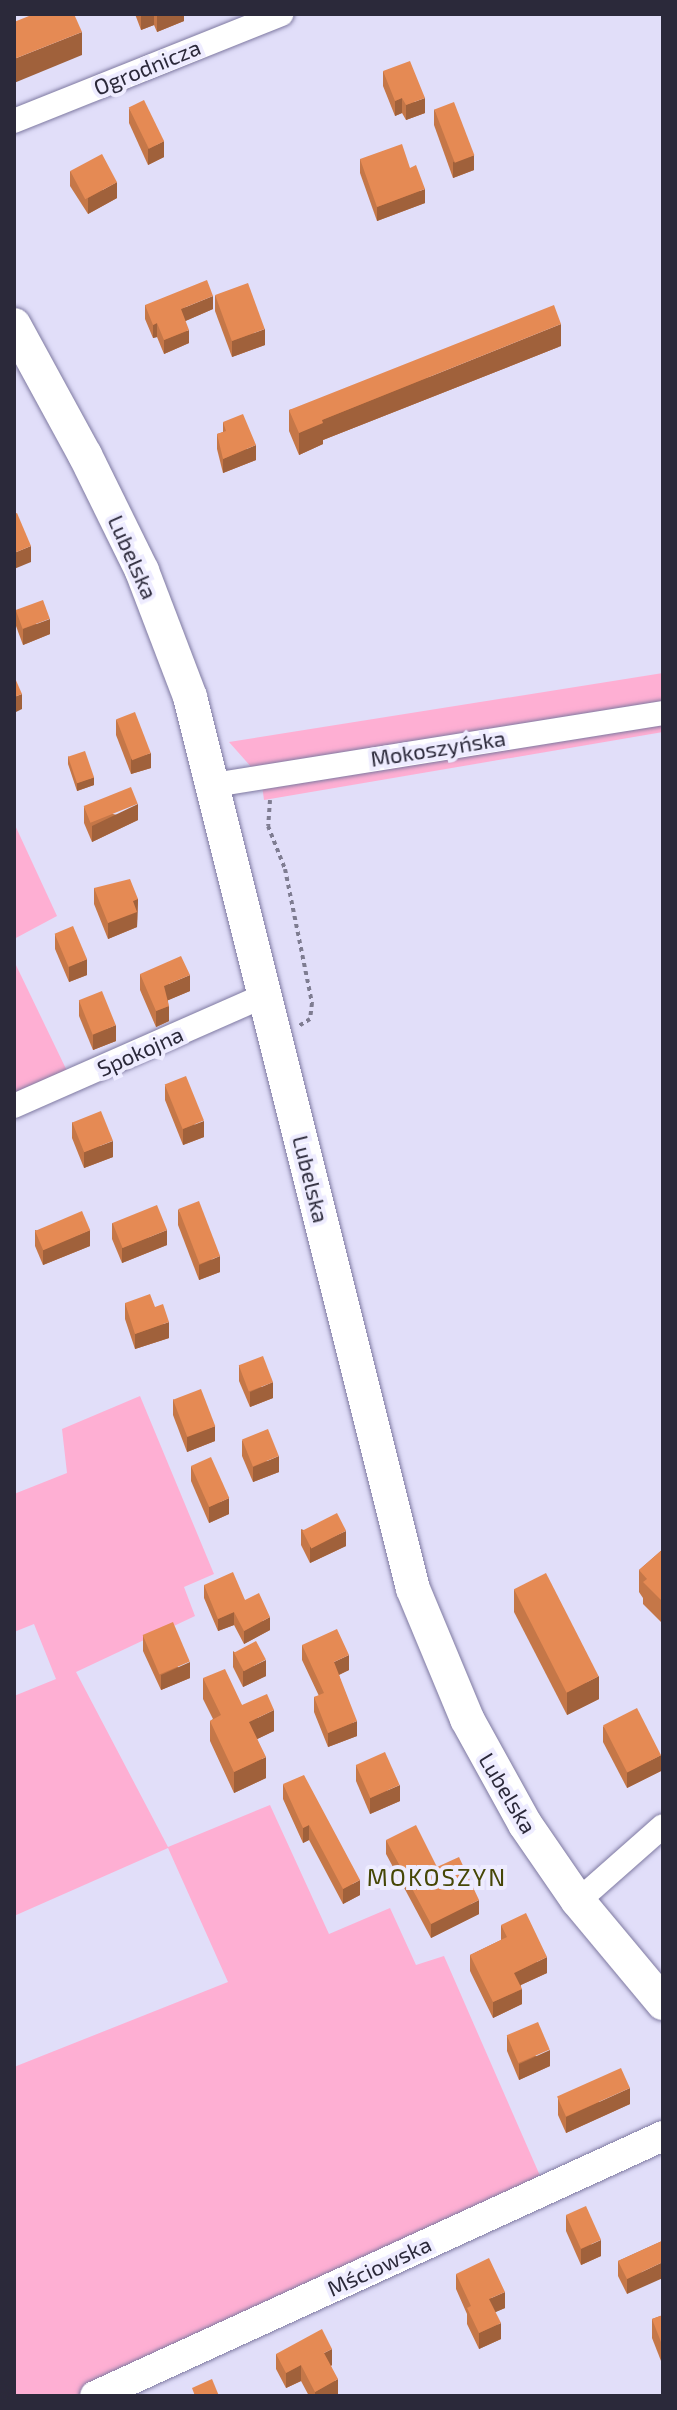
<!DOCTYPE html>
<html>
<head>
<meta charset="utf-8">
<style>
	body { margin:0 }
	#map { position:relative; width:677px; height:2410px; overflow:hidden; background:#e1def9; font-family:"Exo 2",sans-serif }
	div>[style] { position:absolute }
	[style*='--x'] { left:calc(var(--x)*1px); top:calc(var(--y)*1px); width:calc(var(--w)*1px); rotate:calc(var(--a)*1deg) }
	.green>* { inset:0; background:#feafd3 }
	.path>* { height:4px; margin-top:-2px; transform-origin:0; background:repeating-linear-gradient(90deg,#7e7c91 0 4px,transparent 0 8px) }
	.roads { filter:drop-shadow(0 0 2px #7e79a1) drop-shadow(0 0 2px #7e79a1) }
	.minor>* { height:24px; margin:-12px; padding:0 12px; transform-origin:12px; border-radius:12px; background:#fff }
	.tertiary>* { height:30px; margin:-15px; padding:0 15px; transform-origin:15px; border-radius:15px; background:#fff }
	.secondary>* { height:34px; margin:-17px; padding:0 17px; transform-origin:17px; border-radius:17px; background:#fff }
	.wall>* { inset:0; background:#c57748 }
	.shaded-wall>* { inset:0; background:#a0613b }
	.building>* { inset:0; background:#e58a54; transform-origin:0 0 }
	span { translate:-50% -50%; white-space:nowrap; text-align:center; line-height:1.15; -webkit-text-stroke:8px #eeecff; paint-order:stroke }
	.street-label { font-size:22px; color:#2b293a }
	.neighbourhood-label { font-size:24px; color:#464706; letter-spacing:2px }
	.frame { position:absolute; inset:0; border:16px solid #2b293a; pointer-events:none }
</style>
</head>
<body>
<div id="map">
	<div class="green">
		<i style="clip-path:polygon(663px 673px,663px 732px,264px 800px,261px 778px,229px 742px)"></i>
		<i style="clip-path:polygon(14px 823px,57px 916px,14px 939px)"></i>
		<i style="clip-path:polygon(14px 961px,68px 1073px,14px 1095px)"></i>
		<i style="clip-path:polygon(140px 1396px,214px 1574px,184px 1587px,195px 1616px,76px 1672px,168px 1847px,270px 1805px,329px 1934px,390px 1908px,416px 1965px,444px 1956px,541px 2178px,77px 2396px,14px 2396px,14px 2067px,228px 1982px,168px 1848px,14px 1916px,14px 1696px,56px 1679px,34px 1624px,14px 1632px,14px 1494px,67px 1473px,62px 1429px)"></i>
	</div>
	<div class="path">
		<i style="--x:270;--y:800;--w:26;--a:94"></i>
		<i style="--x:268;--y:826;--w:46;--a:68.4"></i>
		<i style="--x:285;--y:869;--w:137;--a:78.6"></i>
		<i style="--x:312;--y:1003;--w:16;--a:97"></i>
		<i style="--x:310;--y:1019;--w:13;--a:148"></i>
	</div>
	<div class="roads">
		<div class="minor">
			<i style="--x:14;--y:121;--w:288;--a:-21.8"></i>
			<i style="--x:214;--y:785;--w:455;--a:-9.1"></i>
			<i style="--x:14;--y:1106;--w:275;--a:-23.8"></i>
			<i style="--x:578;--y:1901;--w:113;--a:-41.4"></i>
		</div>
		<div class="tertiary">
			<i style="--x:95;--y:2396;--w:625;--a:-24.6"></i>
		</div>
		<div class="secondary">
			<i style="--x:14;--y:325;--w:148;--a:61.4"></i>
			<i style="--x:85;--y:455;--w:129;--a:63.8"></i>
			<i style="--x:142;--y:571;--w:135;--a:69.1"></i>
			<i style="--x:190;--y:697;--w:919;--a:75.96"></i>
			<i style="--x:413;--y:1589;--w:141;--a:67.4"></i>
			<i style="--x:467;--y:1719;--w:120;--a:61.1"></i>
			<i style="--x:525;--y:1824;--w:93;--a:55.5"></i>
			<i style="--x:578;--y:1901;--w:133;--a:50.2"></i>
		</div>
	</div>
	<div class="wall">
		<i style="clip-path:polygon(135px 14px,184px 14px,184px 21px,157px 32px,154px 25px,141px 30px)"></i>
		<i style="clip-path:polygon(383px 71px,425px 113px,406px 120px,402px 113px,395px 116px,383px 86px)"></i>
		<i style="clip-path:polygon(129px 108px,164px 157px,148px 165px,129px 123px)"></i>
		<i style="clip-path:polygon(434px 109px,474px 170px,453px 178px,434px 125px)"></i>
		<i style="clip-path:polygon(360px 159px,410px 168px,425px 203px,377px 221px,360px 173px)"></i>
		<i style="clip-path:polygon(70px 171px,117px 198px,88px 214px,70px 186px)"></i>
		<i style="clip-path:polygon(215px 295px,265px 345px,232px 357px,215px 311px)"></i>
		<i style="clip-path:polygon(145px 305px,213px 309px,185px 321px,189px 343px,164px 354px,157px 337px,153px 338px,145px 319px)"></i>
		<i style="clip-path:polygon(561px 346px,323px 440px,323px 444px,299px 455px,289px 431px,289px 410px)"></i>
		<i style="clip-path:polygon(223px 422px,256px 460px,223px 473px,217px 449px,217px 434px,223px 432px)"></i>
		<i style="clip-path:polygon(16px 610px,50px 634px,23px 645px,16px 626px)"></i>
		<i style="clip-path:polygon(116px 719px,151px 768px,131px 774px,116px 735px)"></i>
		<i style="clip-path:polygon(68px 756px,94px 785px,77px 791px,68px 764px)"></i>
		<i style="clip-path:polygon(84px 807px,138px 820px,92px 842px,84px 823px)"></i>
		<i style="clip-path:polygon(94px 888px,138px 899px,137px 927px,108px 939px,94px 904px)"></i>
		<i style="clip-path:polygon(55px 934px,87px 975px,69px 982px,55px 949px)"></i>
		<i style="clip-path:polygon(140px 974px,190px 991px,168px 1000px,169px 1021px,156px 1027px,140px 990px)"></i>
		<i style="clip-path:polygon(79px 1000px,116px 1041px,93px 1050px,79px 1016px)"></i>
		<i style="clip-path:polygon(165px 1085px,204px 1137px,183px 1145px,165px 1100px)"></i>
		<i style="clip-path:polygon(72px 1122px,113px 1157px,84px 1168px,72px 1138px)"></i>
		<i style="clip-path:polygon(178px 1209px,220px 1272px,199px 1280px,178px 1225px)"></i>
		<i style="clip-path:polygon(112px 1223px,167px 1245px,122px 1263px,112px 1239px)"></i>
		<i style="clip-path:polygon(35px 1230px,90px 1246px,43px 1265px,35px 1246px)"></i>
		<i style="clip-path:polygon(125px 1303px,155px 1307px,169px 1338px,135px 1349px,125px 1319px)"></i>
		<i style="clip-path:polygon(239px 1365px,273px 1398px,250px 1407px,239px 1381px)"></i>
		<i style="clip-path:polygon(173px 1399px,215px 1441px,187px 1452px,173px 1415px)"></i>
		<i style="clip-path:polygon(242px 1440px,279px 1472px,253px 1482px,242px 1456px)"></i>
		<i style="clip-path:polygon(191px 1466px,229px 1514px,209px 1523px,191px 1481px)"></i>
		<i style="clip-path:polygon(301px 1529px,346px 1546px,310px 1563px,301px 1545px)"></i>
		<i style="clip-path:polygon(663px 1549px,663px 1624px,643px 1604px,643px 1598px,639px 1592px,639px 1570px)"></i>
		<i style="clip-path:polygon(204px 1585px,245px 1600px,270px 1630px,244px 1644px,234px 1625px,218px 1631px,204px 1598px)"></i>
		<i style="clip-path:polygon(514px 1589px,599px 1699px,567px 1715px,514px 1612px)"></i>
		<i style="clip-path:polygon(143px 1635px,190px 1678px,161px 1690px,143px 1651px)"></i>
		<i style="clip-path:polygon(302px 1645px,349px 1670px,339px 1675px,357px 1736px,328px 1747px,314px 1712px,314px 1697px,319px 1696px,302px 1660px)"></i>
		<i style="clip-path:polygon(233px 1651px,266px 1676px,243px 1687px,233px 1667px)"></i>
		<i style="clip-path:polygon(203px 1678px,242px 1705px,274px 1731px,257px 1739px,266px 1778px,234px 1793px,210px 1741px,210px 1721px,213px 1719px,203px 1699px)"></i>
		<i style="clip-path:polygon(603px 1726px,661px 1771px,627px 1788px,603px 1742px)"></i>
		<i style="clip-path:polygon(356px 1765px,400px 1801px,370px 1814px,356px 1781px)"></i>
		<i style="clip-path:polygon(283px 1784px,360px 1895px,343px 1904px,309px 1840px,303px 1843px,283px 1799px)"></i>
		<i style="clip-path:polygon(386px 1840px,437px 1867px,479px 1914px,431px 1938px,386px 1854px)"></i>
		<i style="clip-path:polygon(501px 1925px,547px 1973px,521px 1985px,522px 2004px,493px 2018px,470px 1971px,470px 1955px,501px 1940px)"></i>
		<i style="clip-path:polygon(507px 2035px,550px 2066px,519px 2080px,507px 2051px)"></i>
		<i style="clip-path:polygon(558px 2099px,630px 2104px,566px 2133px,558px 2115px)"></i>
		<i style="clip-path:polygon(566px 2215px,601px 2256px,581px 2265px,566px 2231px)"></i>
		<i style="clip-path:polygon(662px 2241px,627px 2294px,618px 2276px,618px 2261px)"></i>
		<i style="clip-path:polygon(456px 2274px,505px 2308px,495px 2312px,501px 2339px,479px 2349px,467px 2324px,467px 2314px,456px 2289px)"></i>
		<i style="clip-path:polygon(663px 2315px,663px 2366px,652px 2338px,652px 2319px)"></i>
		<i style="clip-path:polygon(276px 2354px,332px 2365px,331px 2366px,338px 2395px,309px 2396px,301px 2381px,286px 2388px,276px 2369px)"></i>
	</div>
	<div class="shaded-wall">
		<i style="clip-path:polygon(141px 14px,154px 14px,154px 25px,141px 30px)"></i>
		<i style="clip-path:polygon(162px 14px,184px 14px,184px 21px,157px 32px,157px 16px)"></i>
		<i style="clip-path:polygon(82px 32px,82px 55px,14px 83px,14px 59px)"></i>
		<i style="clip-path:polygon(402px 98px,402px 113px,395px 116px,395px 101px)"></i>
		<i style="clip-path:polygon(425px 98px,425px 113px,406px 120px,406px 105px)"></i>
		<i style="clip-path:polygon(164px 141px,164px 157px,148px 165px,148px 149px)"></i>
		<i style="clip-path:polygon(474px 155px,474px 170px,453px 178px,453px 162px)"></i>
		<i style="clip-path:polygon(117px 182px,117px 198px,88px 214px,88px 198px)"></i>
		<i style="clip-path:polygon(425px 189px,425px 203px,377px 221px,377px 207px)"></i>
		<i style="clip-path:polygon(213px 296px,213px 309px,181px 323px,181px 309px)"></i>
		<i style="clip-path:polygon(157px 323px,157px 337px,153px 338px,153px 325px)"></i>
		<i style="clip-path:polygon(561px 324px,561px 346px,323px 440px,323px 444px,299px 455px,299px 433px,322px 420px)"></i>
		<i style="clip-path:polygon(265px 329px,265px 345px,232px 357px,232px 341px)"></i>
		<i style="clip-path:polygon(189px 330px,189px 343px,164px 354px,164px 340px)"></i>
		<i style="clip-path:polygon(256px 445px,256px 460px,223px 473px,223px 459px)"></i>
		<i style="clip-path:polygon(31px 546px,31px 562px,14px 569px,14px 553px)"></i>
		<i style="clip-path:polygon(50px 619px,50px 634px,23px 645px,23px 629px)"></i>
		<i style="clip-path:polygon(22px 694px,22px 709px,14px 713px,14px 697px)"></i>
		<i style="clip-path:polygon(151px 753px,151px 768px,131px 774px,131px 759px)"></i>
		<i style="clip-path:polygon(94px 777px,94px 785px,77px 791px,77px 783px)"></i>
		<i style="clip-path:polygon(138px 804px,138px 820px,92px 842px,92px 826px)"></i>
		<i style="clip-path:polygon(138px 899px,137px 927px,108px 939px,108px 923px,133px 901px)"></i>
		<i style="clip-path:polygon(87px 959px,87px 975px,69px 982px,69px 966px)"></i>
		<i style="clip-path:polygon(190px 975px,190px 991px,164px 1002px,164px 986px)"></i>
		<i style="clip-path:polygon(169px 1006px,169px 1021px,156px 1027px,156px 1011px)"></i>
		<i style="clip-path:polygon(116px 1025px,116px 1041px,93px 1050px,93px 1034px)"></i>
		<i style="clip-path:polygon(204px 1121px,204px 1137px,183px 1145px,183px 1129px)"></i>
		<i style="clip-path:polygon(113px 1141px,113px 1157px,84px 1168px,84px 1152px)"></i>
		<i style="clip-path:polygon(90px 1230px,90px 1246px,43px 1265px,43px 1249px)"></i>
		<i style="clip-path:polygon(167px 1230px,167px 1245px,122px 1263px,122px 1248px)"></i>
		<i style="clip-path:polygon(220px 1256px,220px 1272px,199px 1280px,199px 1265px)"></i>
		<i style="clip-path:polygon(169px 1322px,169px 1338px,135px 1349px,135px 1334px)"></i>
		<i style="clip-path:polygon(273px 1382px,273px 1398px,250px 1407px,250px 1392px)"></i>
		<i style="clip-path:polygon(215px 1426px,215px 1441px,187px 1452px,187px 1436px)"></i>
		<i style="clip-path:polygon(279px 1456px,279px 1472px,253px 1482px,253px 1467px)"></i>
		<i style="clip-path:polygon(229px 1498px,229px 1514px,209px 1523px,209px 1507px)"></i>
		<i style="clip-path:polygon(346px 1531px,346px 1546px,310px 1563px,310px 1547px)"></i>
		<i style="clip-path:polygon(234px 1612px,234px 1625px,218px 1631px,218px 1619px)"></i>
		<i style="clip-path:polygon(270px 1617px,270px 1630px,244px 1644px,244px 1631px)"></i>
		<i style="clip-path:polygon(349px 1655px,349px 1670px,334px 1677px,334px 1662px)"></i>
		<i style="clip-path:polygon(266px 1660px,266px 1676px,243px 1687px,243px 1671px)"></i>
		<i style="clip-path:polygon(190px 1662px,190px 1678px,161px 1690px,161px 1675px)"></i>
		<i style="clip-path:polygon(599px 1676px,599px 1699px,567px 1715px,567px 1692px)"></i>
		<i style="clip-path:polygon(274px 1710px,274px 1731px,249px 1743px,249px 1722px)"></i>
		<i style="clip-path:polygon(357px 1721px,357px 1736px,328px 1747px,328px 1733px)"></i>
		<i style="clip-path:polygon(661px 1755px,661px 1771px,627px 1788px,627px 1772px)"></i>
		<i style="clip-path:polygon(266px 1757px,266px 1778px,234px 1793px,234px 1772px)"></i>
		<i style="clip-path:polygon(400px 1785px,400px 1801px,370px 1814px,370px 1798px)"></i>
		<i style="clip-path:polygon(309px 1825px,309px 1840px,303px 1843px,303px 1828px)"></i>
		<i style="clip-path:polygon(360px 1880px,360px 1895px,343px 1904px,343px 1889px)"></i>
		<i style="clip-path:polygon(479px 1900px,479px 1914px,431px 1938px,431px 1924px)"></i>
		<i style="clip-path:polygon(547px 1957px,547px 1973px,514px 1988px,514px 1973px)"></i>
		<i style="clip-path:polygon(522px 1989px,522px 2004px,493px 2018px,493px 2002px)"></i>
		<i style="clip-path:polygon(550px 2050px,550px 2066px,519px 2080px,519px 2064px)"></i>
		<i style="clip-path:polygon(630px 2088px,630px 2104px,566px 2133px,566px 2117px)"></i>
		<i style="clip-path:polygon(601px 2240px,601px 2256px,581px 2265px,581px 2249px)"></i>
		<i style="clip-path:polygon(663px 2262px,663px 2278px,627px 2294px,627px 2279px)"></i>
		<i style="clip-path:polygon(505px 2292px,505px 2308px,489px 2315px,489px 2299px)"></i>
		<i style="clip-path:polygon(501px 2323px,501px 2339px,479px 2349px,479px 2333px)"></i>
		<i style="clip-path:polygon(332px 2349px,332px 2365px,324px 2369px,324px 2353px)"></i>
		<i style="clip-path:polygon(301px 2365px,301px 2381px,286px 2388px,286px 2373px)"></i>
		<i style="clip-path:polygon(338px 2379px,338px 2395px,315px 2396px,315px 2392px)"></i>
	</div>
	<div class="building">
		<i style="clip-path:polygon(34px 14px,74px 14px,82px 32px,14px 59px,14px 22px)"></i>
		<i style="clip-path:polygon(410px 61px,425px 98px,406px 105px,402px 98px,395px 101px,383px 71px)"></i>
		<i style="left:144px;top:100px;width:46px;height:17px;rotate:64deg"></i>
		<i style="left:454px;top:102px;width:57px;height:21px;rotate:69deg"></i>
		<i style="clip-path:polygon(402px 144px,410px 168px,416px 165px,425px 189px,377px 207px,360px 159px)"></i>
		<i style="left:102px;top:154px;width:32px;height:36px;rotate:62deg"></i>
		<i style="clip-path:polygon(207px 280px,213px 296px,181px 309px,189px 330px,164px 340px,157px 323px,153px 325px,145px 305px)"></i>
		<i style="left:248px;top:283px;width:49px;height:35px;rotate:70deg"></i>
		<i style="clip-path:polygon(554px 305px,561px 324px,322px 420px,323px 423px,299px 433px,289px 410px)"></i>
		<i style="clip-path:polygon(243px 414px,256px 445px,223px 459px,217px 434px,226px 431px,223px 422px)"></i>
		<i style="clip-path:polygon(17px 513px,31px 546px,14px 553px,14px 514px)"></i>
		<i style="left:43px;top:600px;width:20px;height:29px;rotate:70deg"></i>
		<i style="clip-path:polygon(14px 676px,22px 694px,14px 697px)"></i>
		<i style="left:135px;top:712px;width:44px;height:20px;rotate:69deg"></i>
		<i style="left:85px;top:751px;width:28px;height:18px;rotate:71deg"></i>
		<i style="left:131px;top:787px;width:18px;height:51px;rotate:68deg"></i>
		<i style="clip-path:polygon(130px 879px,138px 899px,133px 901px,137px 912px,108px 923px,94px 888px)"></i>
		<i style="left:73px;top:926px;width:36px;height:20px;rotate:67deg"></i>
		<i style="clip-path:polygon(181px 956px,190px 975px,164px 986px,169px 1006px,156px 1011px,140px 974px)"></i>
		<i style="left:102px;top:991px;width:37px;height:25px;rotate:68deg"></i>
		<i style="left:186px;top:1076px;width:48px;height:23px;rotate:68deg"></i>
		<i style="left:101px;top:1111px;width:32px;height:31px;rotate:68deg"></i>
		<i style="left:199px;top:1201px;width:59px;height:22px;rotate:69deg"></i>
		<i style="left:157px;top:1205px;width:27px;height:48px;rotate:68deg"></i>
		<i style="left:82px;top:1211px;width:21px;height:51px;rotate:67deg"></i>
		<i style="clip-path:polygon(150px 1294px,155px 1307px,163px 1304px,169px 1322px,135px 1334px,125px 1303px)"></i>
		<i style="left:263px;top:1356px;width:28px;height:26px;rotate:69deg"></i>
		<i style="left:201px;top:1389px;width:40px;height:30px;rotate:69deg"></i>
		<i style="left:268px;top:1429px;width:29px;height:28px;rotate:68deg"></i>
		<i style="left:211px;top:1457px;width:45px;height:22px;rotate:66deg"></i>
		<i style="left:337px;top:1513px;width:20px;height:39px;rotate:63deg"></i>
		<i style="clip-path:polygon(663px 1549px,663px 1602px,643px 1582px,647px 1579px,639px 1570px)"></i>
		<i style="clip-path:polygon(233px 1572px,245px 1600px,259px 1593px,270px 1617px,244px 1631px,234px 1612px,218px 1619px,204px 1585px)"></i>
		<i style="left:546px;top:1573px;width:116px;height:36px;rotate:63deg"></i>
		<i style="left:173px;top:1622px;width:43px;height:33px;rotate:67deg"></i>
		<i style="clip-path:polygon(337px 1629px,349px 1655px,334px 1662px,357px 1721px,328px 1733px,314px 1697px,324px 1693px,302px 1645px)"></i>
		<i style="left:256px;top:1641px;width:21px;height:25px;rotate:62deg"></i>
		<i style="clip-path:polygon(225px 1669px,242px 1705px,267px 1694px,274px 1710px,249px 1722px,266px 1757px,234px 1772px,210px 1721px,221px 1715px,203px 1678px)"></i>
		<i style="left:637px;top:1708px;width:53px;height:38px;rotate:63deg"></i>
		<i style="left:385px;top:1752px;width:36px;height:32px;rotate:66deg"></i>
		<i style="clip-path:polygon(304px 1775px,360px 1880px,343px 1889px,309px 1825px,303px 1828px,283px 1784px)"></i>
		<i style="clip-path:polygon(416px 1825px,437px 1867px,459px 1857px,479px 1900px,431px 1924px,386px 1840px)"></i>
		<i style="clip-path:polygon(526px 1913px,547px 1957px,514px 1973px,522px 1989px,493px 2002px,470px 1955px,507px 1937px,501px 1925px)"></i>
		<i style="left:538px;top:2022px;width:30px;height:34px;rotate:67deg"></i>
		<i style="left:621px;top:2068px;width:22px;height:70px;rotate:66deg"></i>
		<i style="left:586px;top:2206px;width:37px;height:22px;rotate:66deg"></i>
		<i style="clip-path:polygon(662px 2241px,663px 2262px,627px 2279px,618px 2261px)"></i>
		<i style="clip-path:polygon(489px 2258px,505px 2292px,489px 2299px,501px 2323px,479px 2333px,467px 2308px,471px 2306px,456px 2274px)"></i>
		<i style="clip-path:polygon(663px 2315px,663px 2347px,652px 2319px)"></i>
		<i style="clip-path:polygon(322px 2329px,332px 2349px,324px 2353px,338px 2379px,315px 2392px,301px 2365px,286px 2373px,276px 2354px)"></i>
		<i style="clip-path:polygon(212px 2379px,219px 2396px,195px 2396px,192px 2388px)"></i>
	</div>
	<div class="street-label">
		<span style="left:147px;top:67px;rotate:-22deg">Ogrodnicza</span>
		<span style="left:133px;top:557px;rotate:66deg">Lubelska</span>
		<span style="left:438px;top:748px;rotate:-9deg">Mokoszyńska</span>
		<span style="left:140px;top:1051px;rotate:-24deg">Spokojna</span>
		<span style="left:311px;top:1179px;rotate:76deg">Lubelska</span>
		<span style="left:508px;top:1793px;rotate:59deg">Lubelska</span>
		<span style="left:379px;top:2266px;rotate:-25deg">Mściowska</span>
	</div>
	<div class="neighbourhood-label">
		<span style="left:437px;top:1877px">MOKOSZYN</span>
	</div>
	<div class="frame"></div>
</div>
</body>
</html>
